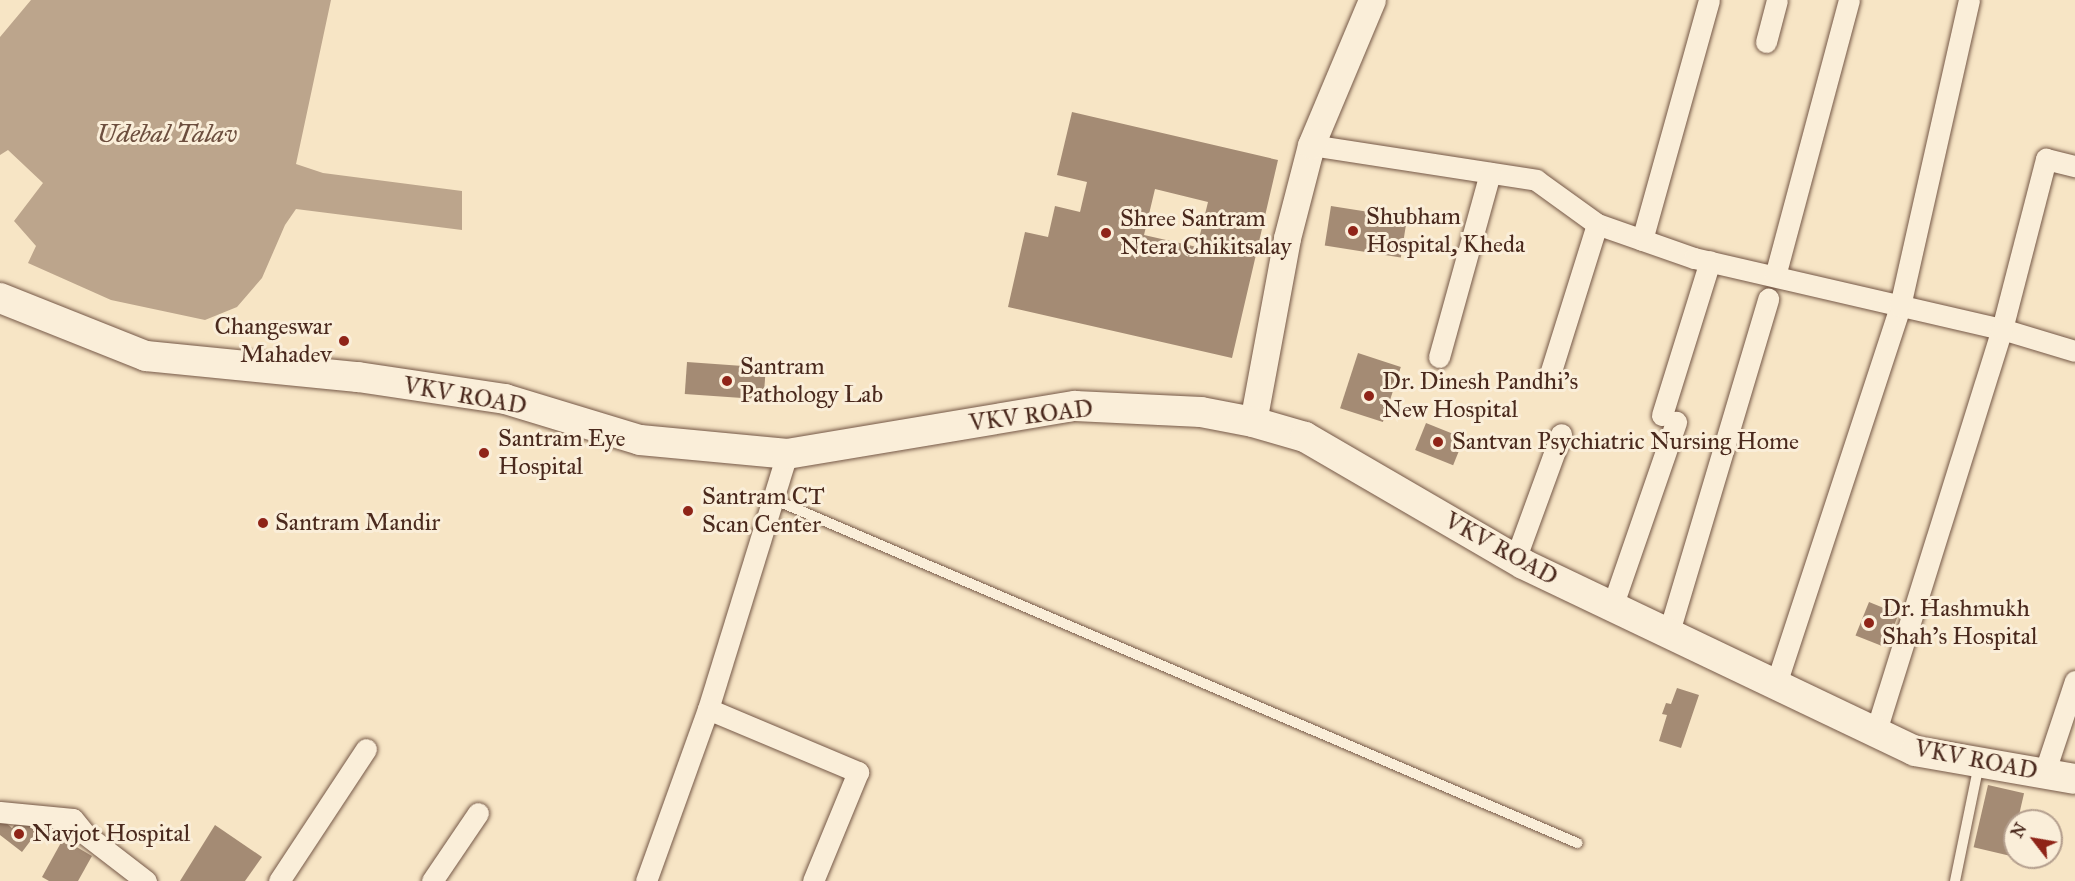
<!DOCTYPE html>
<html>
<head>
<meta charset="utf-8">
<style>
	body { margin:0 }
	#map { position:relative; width:2075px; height:881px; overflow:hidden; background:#f7e5c5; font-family:"IM FELL Great Primer",serif }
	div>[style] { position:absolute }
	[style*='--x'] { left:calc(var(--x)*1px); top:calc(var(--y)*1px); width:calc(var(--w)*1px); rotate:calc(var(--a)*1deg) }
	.water>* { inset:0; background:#bca58c }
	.building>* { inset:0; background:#a48b74; transform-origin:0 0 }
	.roads { filter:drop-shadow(0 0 2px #755847) drop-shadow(0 0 2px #755847) }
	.service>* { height:10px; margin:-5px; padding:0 5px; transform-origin:5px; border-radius:5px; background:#faeed9 }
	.minor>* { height:21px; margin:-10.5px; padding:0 10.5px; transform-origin:10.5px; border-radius:10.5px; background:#faeed9 }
	.tertiary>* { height:27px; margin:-13.5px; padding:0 13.5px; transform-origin:13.5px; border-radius:13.5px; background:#faeed9 }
	.secondary>* { height:30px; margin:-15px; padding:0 15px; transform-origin:15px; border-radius:15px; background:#faeed9 }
	.dots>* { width:16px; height:16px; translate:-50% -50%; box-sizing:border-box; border:3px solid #faeed9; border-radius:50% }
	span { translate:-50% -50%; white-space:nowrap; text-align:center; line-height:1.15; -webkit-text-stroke:6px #faeed9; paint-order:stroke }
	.poi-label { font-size:24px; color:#4a291d }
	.left { translate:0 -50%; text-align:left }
	.right { translate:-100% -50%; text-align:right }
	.street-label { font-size:24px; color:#4a291d }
	.water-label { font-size:26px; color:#6c4e3e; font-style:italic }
	.north { position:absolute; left:2003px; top:809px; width:60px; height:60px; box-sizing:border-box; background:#faeed9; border:2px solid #b49f8e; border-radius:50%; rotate:301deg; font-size:16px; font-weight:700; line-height:24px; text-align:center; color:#4a291d }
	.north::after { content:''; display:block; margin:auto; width:21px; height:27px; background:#8f2418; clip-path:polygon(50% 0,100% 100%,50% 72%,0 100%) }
</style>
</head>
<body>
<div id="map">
	<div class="water">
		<i style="clip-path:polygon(31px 0,331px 0,296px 164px,323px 173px,462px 191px,462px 230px,296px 209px,285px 225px,262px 278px,237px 307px,205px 320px,111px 300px,28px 263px,36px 246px,14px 221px,43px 183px,8px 150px,0 155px,0 37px)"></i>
	</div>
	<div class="building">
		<i style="clip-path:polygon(evenodd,1072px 112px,1278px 160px,1232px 358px,1008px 307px,1025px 232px,1048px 237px,1055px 206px,1080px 212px,1087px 182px,1057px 175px,1072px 112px,1155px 189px,1208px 202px,1197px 247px,1144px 235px,1155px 189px)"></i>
		<i style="left:1331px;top:206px;width:77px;height:40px;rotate:9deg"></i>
		<i style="left:1358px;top:353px;width:45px;height:58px;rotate:18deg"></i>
		<i style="left:687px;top:362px;width:79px;height:32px;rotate:4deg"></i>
		<i style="left:1426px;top:423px;width:41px;height:29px;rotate:22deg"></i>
		<i style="left:1869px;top:602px;width:32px;height:36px;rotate:22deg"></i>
		<i style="clip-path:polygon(1677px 688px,1699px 695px,1681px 748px,1659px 741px,1667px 715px,1662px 714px,1666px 703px,1671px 704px)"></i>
		<i style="left:1988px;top:785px;width:37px;height:64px;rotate:13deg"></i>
		<i style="clip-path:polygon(21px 817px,38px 831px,22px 852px,0 835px,0 818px,12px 828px)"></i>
		<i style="clip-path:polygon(215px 825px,262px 857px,245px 881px,180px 881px)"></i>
		<i style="clip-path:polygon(63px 839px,92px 856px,78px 881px,49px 881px,42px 877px)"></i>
	</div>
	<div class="roads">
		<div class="service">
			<i style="--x:773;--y:499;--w:875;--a:23.16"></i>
			<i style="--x:1955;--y:881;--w:119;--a:-78.4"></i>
		</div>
		<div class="minor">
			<i style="--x:1766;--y:42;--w:43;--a:-75.3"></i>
			<i style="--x:1311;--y:145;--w:228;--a:8.8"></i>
			<i style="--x:1536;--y:180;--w:75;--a:35.8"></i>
			<i style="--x:1597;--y:224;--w:103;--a:19.3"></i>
			<i style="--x:1694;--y:258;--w:316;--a:13"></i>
			<i style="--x:2002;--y:329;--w:76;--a:16.8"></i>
			<i style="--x:1642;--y:240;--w:249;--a:-74.4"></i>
			<i style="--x:1775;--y:276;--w:286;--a:-75"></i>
			<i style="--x:1439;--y:357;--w:191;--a:-74.5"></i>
			<i style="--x:1551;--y:371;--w:154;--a:-72.6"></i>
			<i style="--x:1662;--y:415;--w:161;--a:-72.7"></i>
			<i style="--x:1515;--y:560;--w:134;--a:-69.9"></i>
			<i style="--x:1612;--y:607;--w:196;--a:-70.9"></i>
			<i style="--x:1668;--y:635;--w:351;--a:-73.4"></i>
			<i style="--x:1775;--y:687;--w:401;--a:-71.8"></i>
			<i style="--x:1900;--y:306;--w:314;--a:-77.3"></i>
			<i style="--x:708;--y:709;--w:267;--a:-72.8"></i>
			<i style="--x:1875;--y:734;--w:424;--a:-72.6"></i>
			<i style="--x:2002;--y:329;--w:176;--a:-75.5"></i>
			<i style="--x:2046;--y:159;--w:30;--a:14"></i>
			<i style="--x:2044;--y:774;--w:98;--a:-71.6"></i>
			<i style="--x:0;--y:812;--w:73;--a:5.5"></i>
			<i style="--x:73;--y:819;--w:19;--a:51"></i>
			<i style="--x:85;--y:834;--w:77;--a:37.6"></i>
			<i style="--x:279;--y:881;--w:158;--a:-56.6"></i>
			<i style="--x:432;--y:881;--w:82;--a:-55.9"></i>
			<i style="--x:646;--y:881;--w:183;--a:-70.2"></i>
			<i style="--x:708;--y:709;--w:163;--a:22.8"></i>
			<i style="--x:858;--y:772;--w:118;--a:112.4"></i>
		</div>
		<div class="tertiary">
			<i style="--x:1253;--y:422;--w:187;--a:-79.5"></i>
			<i style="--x:1287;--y:238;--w:96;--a:-75.5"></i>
			<i style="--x:1311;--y:145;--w:157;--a:-67.2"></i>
		</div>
		<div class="secondary">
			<i style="--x:0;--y:298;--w:157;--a:21.7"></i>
			<i style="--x:146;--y:356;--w:213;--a:5.7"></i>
			<i style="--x:358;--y:377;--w:149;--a:8.5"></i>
			<i style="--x:505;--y:399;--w:141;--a:16.9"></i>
			<i style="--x:640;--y:440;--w:148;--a:5.4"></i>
			<i style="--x:787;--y:454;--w:292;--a:-9.5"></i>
			<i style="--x:1075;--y:406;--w:126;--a:2.7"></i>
			<i style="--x:1201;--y:412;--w:53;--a:10.9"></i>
			<i style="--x:1253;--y:422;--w:54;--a:16.1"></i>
			<i style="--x:1305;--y:437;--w:252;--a:30.2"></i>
			<i style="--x:1523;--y:564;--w:434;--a:25.5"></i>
			<i style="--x:1915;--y:751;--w:162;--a:9.9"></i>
		</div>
	</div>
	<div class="dots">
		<i style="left:1353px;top:231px;background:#8f2418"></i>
		<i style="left:1106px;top:233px;background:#8f2418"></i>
		<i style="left:344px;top:341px;background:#8f2418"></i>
		<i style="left:727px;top:381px;background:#8f2418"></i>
		<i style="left:1369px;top:396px;background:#8f2418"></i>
		<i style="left:1438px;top:442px;background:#8f2418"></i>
		<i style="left:484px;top:453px;background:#8f2418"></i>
		<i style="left:688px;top:511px;background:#8f2418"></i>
		<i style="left:263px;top:523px;background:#8f2418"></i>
		<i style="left:1869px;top:623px;background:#8f2418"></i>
		<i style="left:19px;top:834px;background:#8f2418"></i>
	</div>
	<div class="poi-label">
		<span class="left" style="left:1366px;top:231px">Shubham<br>Hospital, Kheda</span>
		<span class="left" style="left:1120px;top:233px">Shree Santram<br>Ntera Chikitsalay</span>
		<span class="right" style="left:332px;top:341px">Changeswar<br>Mahadev</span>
		<span class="left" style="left:740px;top:381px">Santram<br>Pathology Lab</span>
		<span class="left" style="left:1382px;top:396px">Dr. Dinesh Pandhi's<br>New Hospital</span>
		<span class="left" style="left:498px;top:453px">Santram Eye<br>Hospital</span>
		<span class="left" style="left:1452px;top:442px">Santvan Psychiatric Nursing Home</span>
		<span class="left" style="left:702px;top:511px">Santram CT<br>Scan Center</span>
		<span class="left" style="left:275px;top:523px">Santram Mandir</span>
		<span class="left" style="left:1882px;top:623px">Dr. Hashmukh<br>Shah's Hospital</span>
		<span class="left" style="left:32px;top:834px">Navjot Hospital</span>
	</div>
	<div class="street-label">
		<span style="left:465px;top:396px;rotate:10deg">VKV ROAD</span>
		<span style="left:1031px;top:416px;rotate:-7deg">VKV ROAD</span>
		<span style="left:1501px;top:549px;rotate:29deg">VKV ROAD</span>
		<span style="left:1976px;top:760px;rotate:11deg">VKV ROAD</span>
	</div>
	<div class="water-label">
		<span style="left:167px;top:134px">Udebal Talav</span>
	</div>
	<div class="north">N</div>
</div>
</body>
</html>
